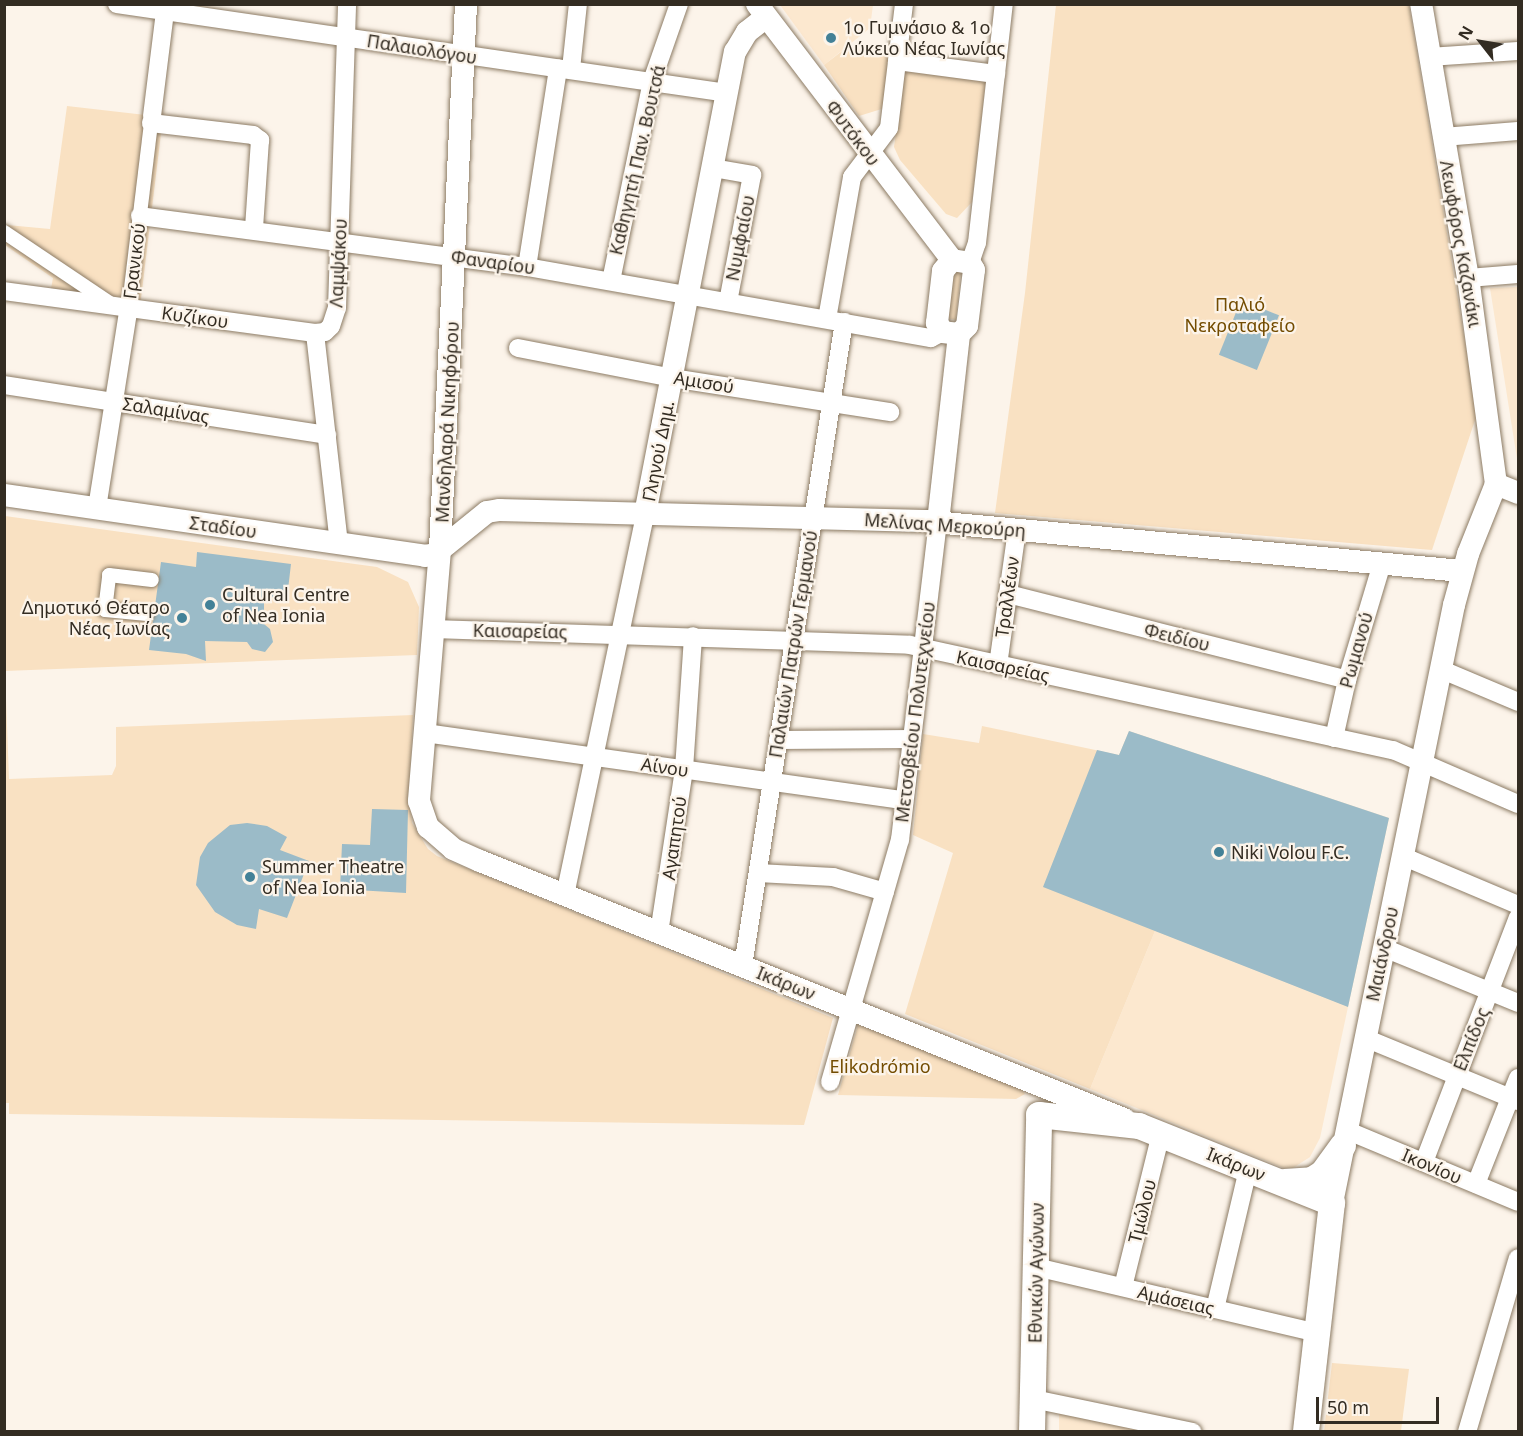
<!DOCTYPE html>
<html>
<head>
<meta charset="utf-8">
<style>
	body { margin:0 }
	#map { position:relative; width:1523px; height:1436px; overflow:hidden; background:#fcf4ea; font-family:"Noto Sans",sans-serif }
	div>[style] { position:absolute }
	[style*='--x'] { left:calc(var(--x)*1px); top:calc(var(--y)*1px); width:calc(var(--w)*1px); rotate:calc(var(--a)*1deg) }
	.built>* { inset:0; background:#fce8cf }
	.green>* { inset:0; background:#f9e1c2 }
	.building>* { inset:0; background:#9bbbc8; transform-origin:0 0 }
	.roads { filter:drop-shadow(0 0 2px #8c7b64) drop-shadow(0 0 2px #8c7b64) }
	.pedestrian>* { height:14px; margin:-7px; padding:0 7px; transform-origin:7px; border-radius:7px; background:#fff }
	.minor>* { height:18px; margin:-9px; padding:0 9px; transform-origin:9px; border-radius:9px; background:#fff }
	.tertiary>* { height:22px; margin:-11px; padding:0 11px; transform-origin:11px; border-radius:11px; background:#fff }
	.secondary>* { height:26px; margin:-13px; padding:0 13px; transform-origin:13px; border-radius:13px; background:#fff }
	.dots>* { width:16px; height:16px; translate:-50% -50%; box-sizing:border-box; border:3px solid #fcf4ea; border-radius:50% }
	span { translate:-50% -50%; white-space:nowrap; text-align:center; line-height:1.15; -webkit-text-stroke:4.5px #fcf4ea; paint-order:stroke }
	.poi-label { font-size:18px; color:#332c22 }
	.left { translate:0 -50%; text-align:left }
	.right { translate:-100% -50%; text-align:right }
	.street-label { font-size:18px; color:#332c22 }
	.park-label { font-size:18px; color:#734c01 }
	.frame { position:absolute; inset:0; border:6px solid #332c22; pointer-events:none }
	.north { position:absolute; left:1451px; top:12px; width:60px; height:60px; -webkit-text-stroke:4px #fcf4ea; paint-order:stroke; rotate:301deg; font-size:16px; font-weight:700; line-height:24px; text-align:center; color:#332c22 }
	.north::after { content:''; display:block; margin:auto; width:21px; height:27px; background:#332c22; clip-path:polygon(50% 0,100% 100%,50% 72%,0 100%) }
	.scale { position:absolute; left:1316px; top:1397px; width:123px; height:27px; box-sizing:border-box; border:3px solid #332c22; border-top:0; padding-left:8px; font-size:18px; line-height:21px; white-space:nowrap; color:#332c22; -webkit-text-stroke:4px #fcf4ea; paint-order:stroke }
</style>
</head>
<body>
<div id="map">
	<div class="built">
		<i style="clip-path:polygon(780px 5px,873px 5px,870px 28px,824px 65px)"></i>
		<i style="clip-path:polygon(1518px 287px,1518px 465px,1490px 288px)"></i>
		<i style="clip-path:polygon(1155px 931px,1348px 1007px,1320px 1138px,1310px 1157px,1293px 1168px,1284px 1168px,1090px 1089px)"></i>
		<i style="clip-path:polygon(1059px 1412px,1155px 1432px,1059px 1432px)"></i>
	</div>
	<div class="green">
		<i style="clip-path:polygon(1056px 5px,1409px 5px,1477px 414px,1432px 550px,995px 513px,1025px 293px)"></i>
		<i style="clip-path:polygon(846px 48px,895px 54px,888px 107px,859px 116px,824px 65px)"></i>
		<i style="clip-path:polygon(905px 68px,986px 79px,972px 202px,957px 218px,946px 214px,900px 160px,894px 147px)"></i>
		<i style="clip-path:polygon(67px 106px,163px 117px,140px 307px,50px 294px,53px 278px,5px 245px,7px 225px,50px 229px)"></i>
		<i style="clip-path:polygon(953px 270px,961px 270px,956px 320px,947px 318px)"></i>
		<i style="clip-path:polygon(5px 516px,377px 567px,408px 582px,419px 607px,417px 655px,5px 671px,9px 779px,112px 775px,116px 766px,116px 727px,413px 715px,409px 798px,412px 823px,428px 849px,437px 856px,833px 1018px,804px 1125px,9px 1114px,9px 1103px,5px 1103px)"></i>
		<i style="clip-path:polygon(982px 726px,1119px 755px,1129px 731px,1389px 818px,1348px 1007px,1155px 931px,1090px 1089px,905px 1014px,953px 853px,913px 835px,923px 734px,979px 743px)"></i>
		<i style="clip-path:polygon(858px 1025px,1020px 1087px,1025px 1094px,1016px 1099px,838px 1095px)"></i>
		<i style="clip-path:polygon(1332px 1363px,1409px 1369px,1401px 1431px,1324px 1431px)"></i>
	</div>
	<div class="building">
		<i style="left:1241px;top:300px;width:41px;height:59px;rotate:22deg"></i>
		<i style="clip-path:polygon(197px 552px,291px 564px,287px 598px,264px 597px,264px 624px,270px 629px,273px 642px,265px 652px,252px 649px,247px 642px,205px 641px,206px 661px,186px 654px,149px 650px,161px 562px,196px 567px)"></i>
		<i style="clip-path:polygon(1129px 731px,1389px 818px,1348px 1007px,1043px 887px,1097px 750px,1119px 755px)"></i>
		<i style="clip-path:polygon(372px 809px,408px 810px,406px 893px,340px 889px,342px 844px,370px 845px)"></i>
		<i style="clip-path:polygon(247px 823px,267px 826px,287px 837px,280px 850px,309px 861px,287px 918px,259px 909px,256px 929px,237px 925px,215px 912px,196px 885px,200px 857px,208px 843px,230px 825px)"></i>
	</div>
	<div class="roads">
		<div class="pedestrian">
			<i style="--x:4;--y:232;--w:129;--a:33.9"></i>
			<i style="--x:129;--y:305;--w:190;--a:-83.1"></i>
			<i style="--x:147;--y:614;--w:42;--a:-174.6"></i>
			<i style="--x:105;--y:610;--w:35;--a:-83"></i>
			<i style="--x:109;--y:575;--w:43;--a:6.6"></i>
		</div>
		<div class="minor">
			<i style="--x:117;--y:4;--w:616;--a:8.3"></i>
			<i style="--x:1429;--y:57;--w:89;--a:-3.9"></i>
			<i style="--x:897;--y:61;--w:100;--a:7.5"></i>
			<i style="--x:571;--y:69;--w:65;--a:-83.9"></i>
			<i style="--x:152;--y:116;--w:105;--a:-82.9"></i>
			<i style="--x:151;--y:123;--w:103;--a:6.7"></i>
			<i style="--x:253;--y:135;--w:9;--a:36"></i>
			<i style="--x:260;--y:140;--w:89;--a:93.9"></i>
			<i style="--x:1443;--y:137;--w:75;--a:-4.6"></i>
			<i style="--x:713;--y:168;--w:40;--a:10"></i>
			<i style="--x:752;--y:175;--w:129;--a:100.7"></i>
			<i style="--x:140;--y:216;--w:390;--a:7.5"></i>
			<i style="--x:527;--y:267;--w:410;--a:10"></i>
			<i style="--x:931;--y:338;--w:13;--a:-27"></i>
			<i style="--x:970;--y:263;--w:21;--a:-71"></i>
			<i style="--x:977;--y:243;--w:241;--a:-83.6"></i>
			<i style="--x:527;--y:267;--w:201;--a:-81.1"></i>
			<i style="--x:1468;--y:278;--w:50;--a:-4.6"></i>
			<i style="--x:611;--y:281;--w:204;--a:-78.4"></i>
			<i style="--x:652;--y:81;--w:82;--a:-70.7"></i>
			<i style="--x:4;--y:291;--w:314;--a:7.7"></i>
			<i style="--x:827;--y:319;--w:144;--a:-80"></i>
			<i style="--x:852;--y:177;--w:61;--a:-52.9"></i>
			<i style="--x:889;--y:128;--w:125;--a:-83.1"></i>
			<i style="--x:518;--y:348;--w:157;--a:11"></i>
			<i style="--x:672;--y:378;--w:221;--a:8.9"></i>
			<i style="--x:4;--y:385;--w:327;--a:8.8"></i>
			<i style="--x:97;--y:508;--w:206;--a:-81"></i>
			<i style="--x:339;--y:544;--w:212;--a:-96.5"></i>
			<i style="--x:315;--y:333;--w:10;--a:-6"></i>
			<i style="--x:325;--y:332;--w:8;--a:-45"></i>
			<i style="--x:331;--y:326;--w:19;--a:-72"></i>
			<i style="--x:337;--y:308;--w:304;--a:-88.1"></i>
			<i style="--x:1008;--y:594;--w:350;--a:14.2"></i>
			<i style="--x:434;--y:629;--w:476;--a:1.9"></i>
			<i style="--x:910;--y:645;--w:494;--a:12.3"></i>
			<i style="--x:1393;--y:750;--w:136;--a:23.4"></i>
			<i style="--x:998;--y:665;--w:137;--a:-82"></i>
			<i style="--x:1440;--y:669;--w:85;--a:22.9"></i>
			<i style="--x:425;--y:733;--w:484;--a:8"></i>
			<i style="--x:1334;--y:738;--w:59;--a:-77.4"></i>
			<i style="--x:1347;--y:680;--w:122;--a:-73.3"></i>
			<i style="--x:778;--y:740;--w:134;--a:-0.4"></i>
			<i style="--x:1402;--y:856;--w:126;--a:22.9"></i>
			<i style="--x:758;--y:873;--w:75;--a:3.1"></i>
			<i style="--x:833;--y:877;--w:54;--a:16.1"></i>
			<i style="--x:565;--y:895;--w:389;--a:-78.1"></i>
			<i style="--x:659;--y:933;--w:166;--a:-81.3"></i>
			<i style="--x:684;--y:769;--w:133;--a:-86.1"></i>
			<i style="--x:1384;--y:948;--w:145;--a:22.3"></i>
			<i style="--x:743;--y:966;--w:652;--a:-81.09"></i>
			<i style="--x:1365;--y:1038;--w:165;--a:22.4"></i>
			<i style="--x:830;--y:1082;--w:252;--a:-73.9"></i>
			<i style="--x:900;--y:840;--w:320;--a:-83.2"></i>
			<i style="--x:1346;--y:1130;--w:186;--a:22.7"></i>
			<i style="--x:1424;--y:1162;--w:262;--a:-69"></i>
			<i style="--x:1476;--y:1184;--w:114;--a:-68.4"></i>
			<i style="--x:1036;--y:1267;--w:289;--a:13.2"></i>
			<i style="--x:1123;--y:1287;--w:158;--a:-76.1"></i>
			<i style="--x:1215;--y:1309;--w:144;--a:-76.7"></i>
			<i style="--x:1033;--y:1399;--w:163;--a:11.7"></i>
			<i style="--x:1467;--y:1432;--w:181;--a:-73.7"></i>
		</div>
		<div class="tertiary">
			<i style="--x:466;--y:4;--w:547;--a:92.73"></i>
			<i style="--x:440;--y:550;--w:252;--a:94.8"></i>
			<i style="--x:419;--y:801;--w:28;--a:71"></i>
			<i style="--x:428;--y:827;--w:33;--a:41"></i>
			<i style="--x:453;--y:849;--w:30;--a:24"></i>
			<i style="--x:480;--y:861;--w:694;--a:21.83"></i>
			<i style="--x:757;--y:4;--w:322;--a:52.7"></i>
			<i style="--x:952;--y:260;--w:18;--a:9"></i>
			<i style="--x:970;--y:263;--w:8;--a:60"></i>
			<i style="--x:974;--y:270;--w:56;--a:97.1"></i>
			<i style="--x:967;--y:326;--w:11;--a:135"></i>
			<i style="--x:959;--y:334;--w:16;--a:-173"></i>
			<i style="--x:943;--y:332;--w:11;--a:-124"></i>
			<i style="--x:937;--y:323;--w:52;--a:-83.4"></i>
			<i style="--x:943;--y:271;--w:14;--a:-51"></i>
			<i style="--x:1496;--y:484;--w:24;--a:22"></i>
			<i style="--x:4;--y:495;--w:425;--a:8.2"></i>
			<i style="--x:425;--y:556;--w:10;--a:-11"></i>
			<i style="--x:435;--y:554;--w:67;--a:-38.9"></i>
			<i style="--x:487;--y:512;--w:13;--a:-9"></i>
			<i style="--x:500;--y:510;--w:423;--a:1.5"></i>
			<i style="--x:923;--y:521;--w:541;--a:5.3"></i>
			<i style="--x:645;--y:514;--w:471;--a:-79"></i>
			<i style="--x:735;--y:52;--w:23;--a:-59"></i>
			<i style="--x:747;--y:32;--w:24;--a:-38"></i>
			<i style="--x:938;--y:522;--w:189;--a:-83.6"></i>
			<i style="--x:1332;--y:1203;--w:610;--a:-78.47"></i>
			<i style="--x:1454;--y:605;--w:53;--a:-74.6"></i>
			<i style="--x:1468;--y:554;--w:75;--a:-68.2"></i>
			<i style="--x:1496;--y:484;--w:208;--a:-97.7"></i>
			<i style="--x:1468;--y:278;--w:278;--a:-99.7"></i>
		</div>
		<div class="secondary">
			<i style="--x:1285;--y:1182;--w:27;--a:-4"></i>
			<i style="--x:1312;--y:1180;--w:13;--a:-32"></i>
			<i style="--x:1323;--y:1173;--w:34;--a:-54"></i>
			<i style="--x:1032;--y:1432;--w:317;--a:-88.7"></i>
			<i style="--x:1039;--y:1115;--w:101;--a:6.3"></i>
			<i style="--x:1139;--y:1126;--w:208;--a:21.8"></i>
			<i style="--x:1332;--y:1203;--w:230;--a:96.5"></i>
		</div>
	</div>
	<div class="dots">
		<i style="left:831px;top:38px;background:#438197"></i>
		<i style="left:210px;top:605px;background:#438197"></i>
		<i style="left:182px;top:618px;background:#438197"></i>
		<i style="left:1219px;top:852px;background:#438197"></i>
		<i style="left:250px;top:877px;background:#438197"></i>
	</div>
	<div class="poi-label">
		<span class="left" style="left:843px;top:38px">1ο Γυμνάσιο &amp; 1ο<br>Λύκειο Νέας Ιωνίας</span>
		<span class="left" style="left:222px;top:605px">Cultural Centre<br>of Nea Ionia</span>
		<span class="right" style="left:170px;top:618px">Δημοτικό Θέατρο<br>Νέας Ιωνίας</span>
		<span class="left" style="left:1231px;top:852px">Niki Volou F.C.</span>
		<span class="left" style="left:262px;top:877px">Summer Theatre<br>of Nea Ionia</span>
	</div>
	<div class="street-label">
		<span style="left:422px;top:49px;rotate:9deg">Παλαιολόγου</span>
		<span style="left:853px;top:133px;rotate:53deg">Φυτόκου</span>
		<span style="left:637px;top:160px;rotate:-77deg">Καθηγητή Παν. Βουτσά</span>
		<span style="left:740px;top:238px;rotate:-79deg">Νυμφαίου</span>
		<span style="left:1461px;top:244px;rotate:80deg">Λεωφόρος Καζανάκι</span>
		<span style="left:134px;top:261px;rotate:-83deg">Γρανικού</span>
		<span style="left:493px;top:262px;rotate:8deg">Φαναρίου</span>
		<span style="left:338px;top:263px;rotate:-87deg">Λαμψάκου</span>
		<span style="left:195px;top:317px;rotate:8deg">Κυζίκου</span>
		<span style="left:704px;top:382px;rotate:9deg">Αμισού</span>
		<span style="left:166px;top:410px;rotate:9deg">Σαλαμίνας</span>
		<span style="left:447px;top:422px;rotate:-87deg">Μανδηλαρά Νικηφόρου</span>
		<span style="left:658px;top:451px;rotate:-79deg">Γληνού Δημ.</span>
		<span style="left:945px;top:525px;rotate:4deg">Μελίνας Μερκούρη</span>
		<span style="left:223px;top:527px;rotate:8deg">Σταδίου</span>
		<span style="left:1007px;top:597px;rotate:-82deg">Τραλλέων</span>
		<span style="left:520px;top:631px;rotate:1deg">Καισαρείας</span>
		<span style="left:1177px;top:637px;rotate:14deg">Φειδίου</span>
		<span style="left:793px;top:644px;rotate:-81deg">Παλαιών Πατρών Γερμανού</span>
		<span style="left:1356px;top:650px;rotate:-74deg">Ρωμανού</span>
		<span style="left:1003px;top:666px;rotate:12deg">Καισαρείας</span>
		<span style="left:915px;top:712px;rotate:-83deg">Μετσοβείου Πολυτεχνείου</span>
		<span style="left:665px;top:767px;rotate:8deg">Αίνου</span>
		<span style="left:674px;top:838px;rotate:-82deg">Αγαπητού</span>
		<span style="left:1382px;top:954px;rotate:-78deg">Μαιάνδρου</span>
		<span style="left:786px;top:983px;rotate:22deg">Ικάρων</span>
		<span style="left:1471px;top:1039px;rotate:-68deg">Ελπίδος</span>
		<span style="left:1236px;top:1164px;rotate:22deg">Ικάρων</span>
		<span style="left:1432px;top:1166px;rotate:23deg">Ικονίου</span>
		<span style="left:1142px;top:1211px;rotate:-76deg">Τμώλου</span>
		<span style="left:1036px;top:1273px;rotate:-89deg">Εθνικών Αγώνων</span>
		<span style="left:1176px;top:1300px;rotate:13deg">Αμάσειας</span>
	</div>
	<div class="park-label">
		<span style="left:1240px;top:315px">Παλιό<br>Νεκροταφείο</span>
		<span style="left:880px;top:1066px">Elikodrómio</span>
	</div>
	<div class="frame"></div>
	<div class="north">N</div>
	<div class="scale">50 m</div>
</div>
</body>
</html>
